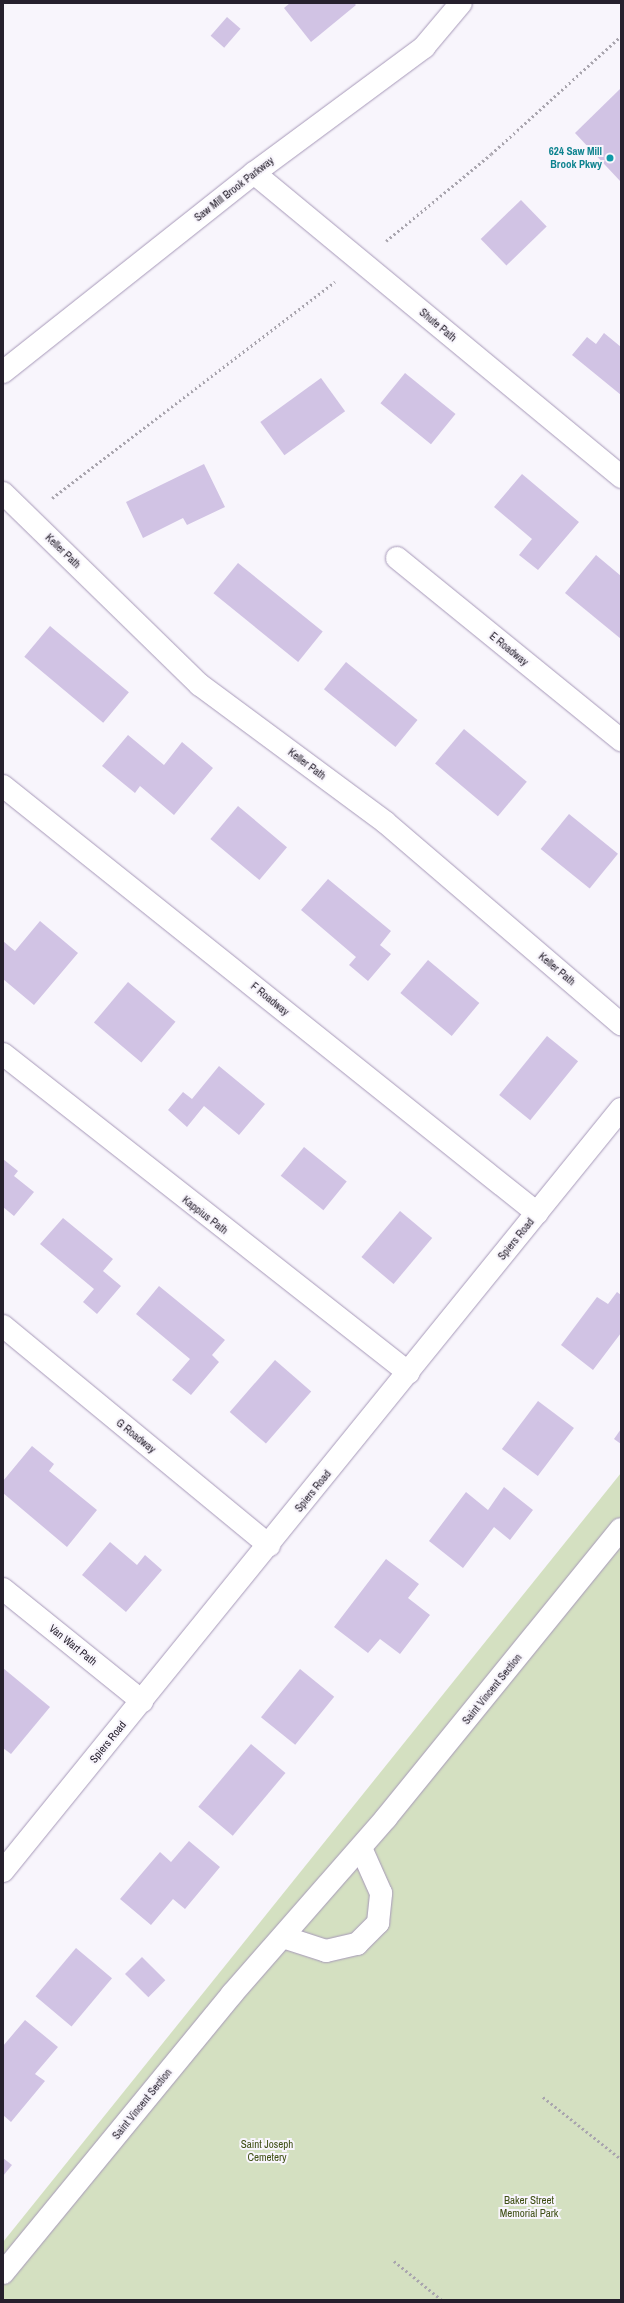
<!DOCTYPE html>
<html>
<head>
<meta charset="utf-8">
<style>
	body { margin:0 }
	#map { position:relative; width:624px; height:2303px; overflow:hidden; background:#f8f5fc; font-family:"Archivo Narrow",sans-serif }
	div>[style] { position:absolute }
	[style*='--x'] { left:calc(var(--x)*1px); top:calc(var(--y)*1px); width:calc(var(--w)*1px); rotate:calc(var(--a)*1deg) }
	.green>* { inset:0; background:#d4e0c1 }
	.building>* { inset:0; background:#d1c3e4; transform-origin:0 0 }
	.path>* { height:2.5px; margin-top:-1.25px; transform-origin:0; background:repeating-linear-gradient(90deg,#a9a5ae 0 2px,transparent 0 5px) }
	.roads { filter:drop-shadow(0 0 1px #a698b8) drop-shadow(0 0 1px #a698b8) }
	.minor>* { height:22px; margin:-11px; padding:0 11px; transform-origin:11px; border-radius:11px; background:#fff }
	.dots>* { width:11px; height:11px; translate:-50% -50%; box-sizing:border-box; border:2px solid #f8f5fc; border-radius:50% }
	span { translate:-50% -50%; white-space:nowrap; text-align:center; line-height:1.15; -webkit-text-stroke:4px #f8f5fc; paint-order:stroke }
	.culture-label { font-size:11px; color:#0d838f; font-weight:700 }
	.right { translate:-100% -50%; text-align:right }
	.street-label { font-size:11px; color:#26202d }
	.park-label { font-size:11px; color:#405016 }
	.frame { position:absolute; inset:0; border:4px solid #26202d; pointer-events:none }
</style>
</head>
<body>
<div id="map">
	<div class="green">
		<i style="clip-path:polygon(621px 1473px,621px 2300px,3px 2300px,3px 2242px)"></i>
	</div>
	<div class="building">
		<i style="clip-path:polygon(290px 3px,354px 3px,356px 5px,311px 42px,284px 8px)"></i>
		<i style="left:227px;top:17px;width:18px;height:25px;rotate:41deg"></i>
		<i style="clip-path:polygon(621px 88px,621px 182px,575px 133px)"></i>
		<i style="left:521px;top:200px;width:37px;height:56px;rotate:46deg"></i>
		<i style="clip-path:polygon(604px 333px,621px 347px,621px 395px,572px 355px,587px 337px,596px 344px)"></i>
		<i style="left:405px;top:373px;width:65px;height:39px;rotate:39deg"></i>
		<i style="left:321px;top:378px;width:41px;height:75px;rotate:54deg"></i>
		<i style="clip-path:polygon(204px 464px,225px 507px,187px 525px,183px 518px,143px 538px,126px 502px)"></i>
		<i style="clip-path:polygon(522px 474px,579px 522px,538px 570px,519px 555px,532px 539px,494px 507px)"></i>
		<i style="clip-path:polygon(596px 555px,621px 576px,621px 639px,565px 593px)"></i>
		<i style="left:238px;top:563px;width:109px;height:39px;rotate:39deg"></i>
		<i style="left:50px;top:626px;width:103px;height:40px;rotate:40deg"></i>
		<i style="left:346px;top:662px;width:92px;height:35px;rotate:39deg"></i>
		<i style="left:464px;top:729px;width:82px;height:45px;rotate:40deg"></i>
		<i style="clip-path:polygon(128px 735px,164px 765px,182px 742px,213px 768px,174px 815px,140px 786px,135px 793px,102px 766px)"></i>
		<i style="left:238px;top:806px;width:64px;height:43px;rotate:40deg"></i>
		<i style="left:569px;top:814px;width:63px;height:45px;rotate:39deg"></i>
		<i style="clip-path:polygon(328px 879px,391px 931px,380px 945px,391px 954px,368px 981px,349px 965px,356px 957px,301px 910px)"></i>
		<i style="clip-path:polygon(40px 921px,78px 953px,34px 1005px,3px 979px,3px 941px,15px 951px)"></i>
		<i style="left:428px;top:960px;width:67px;height:43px;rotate:40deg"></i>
		<i style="left:128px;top:982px;width:62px;height:53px;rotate:40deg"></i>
		<i style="left:547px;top:1036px;width:40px;height:76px;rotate:39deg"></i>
		<i style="clip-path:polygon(219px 1066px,265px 1104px,239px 1135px,204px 1106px,187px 1127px,168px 1110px,183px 1092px,192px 1099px)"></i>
		<i style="left:304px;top:1147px;width:55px;height:37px;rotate:39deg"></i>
		<i style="clip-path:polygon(3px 1159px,18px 1171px,14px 1176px,34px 1192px,14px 1216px,3px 1207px)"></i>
		<i style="left:400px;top:1211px;width:42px;height:60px;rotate:40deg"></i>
		<i style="clip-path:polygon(63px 1218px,113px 1259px,103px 1271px,121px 1286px,97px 1314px,83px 1302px,94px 1289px,40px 1244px)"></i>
		<i style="clip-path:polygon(159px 1286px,225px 1340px,212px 1355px,219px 1362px,191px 1395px,172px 1380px,190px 1359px,136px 1314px)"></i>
		<i style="clip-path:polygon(617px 1292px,621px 1295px,621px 1333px,593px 1370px,561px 1345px,597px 1297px,608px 1304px)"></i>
		<i style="left:275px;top:1360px;width:48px;height:69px;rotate:41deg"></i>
		<i style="left:538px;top:1401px;width:45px;height:60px;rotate:37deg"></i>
		<i style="clip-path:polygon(621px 1429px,621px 1444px,614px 1439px)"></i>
		<i style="clip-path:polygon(32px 1446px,54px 1464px,49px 1471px,97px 1510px,67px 1547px,3px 1493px,3px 1481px)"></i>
		<i style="clip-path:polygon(504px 1487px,533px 1510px,510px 1540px,494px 1527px,463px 1568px,429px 1541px,466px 1492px,488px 1510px)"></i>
		<i style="clip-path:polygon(110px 1542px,137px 1565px,145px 1555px,162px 1570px,126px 1612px,82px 1575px)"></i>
		<i style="clip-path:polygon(386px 1559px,419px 1584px,408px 1598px,430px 1615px,400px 1654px,380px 1639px,368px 1653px,334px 1627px)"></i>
		<i style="clip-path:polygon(3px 1668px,50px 1707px,11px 1754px,3px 1748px)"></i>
		<i style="left:300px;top:1669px;width:44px;height:62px;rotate:39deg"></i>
		<i style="left:251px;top:1744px;width:45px;height:82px;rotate:40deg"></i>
		<i style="clip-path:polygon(189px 1841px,220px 1867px,185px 1909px,173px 1899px,151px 1925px,120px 1899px,160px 1852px,171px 1862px)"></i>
		<i style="left:76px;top:1948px;width:47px;height:63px;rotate:40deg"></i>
		<i style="left:142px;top:1957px;width:33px;height:24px;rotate:45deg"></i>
		<i style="clip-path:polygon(25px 2020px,58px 2047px,35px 2074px,45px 2081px,11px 2122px,3px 2115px,3px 2046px)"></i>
		<i style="clip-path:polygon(3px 2158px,12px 2165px,3px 2176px)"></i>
	</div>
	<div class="path">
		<i style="--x:386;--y:241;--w:136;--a:-39.6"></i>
		<i style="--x:491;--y:154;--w:176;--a:-42.2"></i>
		<i style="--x:52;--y:498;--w:356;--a:-37.4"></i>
		<i style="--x:543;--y:2097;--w:100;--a:38.5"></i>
		<i style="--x:394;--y:2261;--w:62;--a:39.1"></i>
	</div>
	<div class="roads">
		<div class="minor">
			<i style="--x:254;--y:173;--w:477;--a:39.6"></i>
			<i style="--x:3;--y:372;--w:320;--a:-38.4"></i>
			<i style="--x:254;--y:173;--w:212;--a:-36.5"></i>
			<i style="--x:424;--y:47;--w:57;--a:-49.9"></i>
			<i style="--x:3;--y:493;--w:275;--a:44.3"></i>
			<i style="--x:200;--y:685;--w:230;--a:36.5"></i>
			<i style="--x:385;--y:822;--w:311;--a:40.6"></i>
			<i style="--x:397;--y:558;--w:289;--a:39.1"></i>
			<i style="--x:3;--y:786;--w:684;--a:38.65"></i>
			<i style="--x:3;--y:1054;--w:516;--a:38.16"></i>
			<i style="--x:3;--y:1326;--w:345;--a:39.5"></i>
			<i style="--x:3;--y:1589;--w:179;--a:38.9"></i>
			<i style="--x:3;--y:1871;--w:981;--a:-50.96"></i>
			<i style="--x:283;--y:1937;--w:45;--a:18"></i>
			<i style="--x:326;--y:1951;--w:32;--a:-13"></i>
			<i style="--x:357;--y:1944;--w:30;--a:-45"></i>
			<i style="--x:378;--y:1923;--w:30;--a:-84"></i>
			<i style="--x:381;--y:1893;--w:49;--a:-114"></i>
			<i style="--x:3;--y:2273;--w:361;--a:-50.6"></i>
			<i style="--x:232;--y:1994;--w:234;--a:-48.8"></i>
			<i style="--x:386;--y:1818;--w:372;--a:-50.9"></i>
		</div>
	</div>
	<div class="dots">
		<i style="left:610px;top:158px;background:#0f9aa8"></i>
	</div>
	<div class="culture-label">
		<span class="right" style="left:602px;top:158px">624 Saw Mill<br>Brook Pkwy</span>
	</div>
	<div class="street-label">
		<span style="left:234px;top:189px;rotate:-38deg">Saw Mill Brook Parkway</span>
		<span style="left:438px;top:325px;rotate:40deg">Shute Path</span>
		<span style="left:63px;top:551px;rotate:44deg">Keller Path</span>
		<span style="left:509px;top:649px;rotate:39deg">E Roadway</span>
		<span style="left:307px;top:764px;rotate:37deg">Keller Path</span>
		<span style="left:557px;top:969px;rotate:40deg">Keller Path</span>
		<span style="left:270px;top:999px;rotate:39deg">F Roadway</span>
		<span style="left:205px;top:1215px;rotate:38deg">Kappius Path</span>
		<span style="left:516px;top:1239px;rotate:-51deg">Spiers Road</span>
		<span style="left:136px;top:1436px;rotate:39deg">G Roadway</span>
		<span style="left:313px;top:1491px;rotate:-51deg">Spiers Road</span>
		<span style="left:73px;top:1645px;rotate:39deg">Van Wart Path</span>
		<span style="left:492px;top:1689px;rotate:-51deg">Saint Vincent Section</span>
		<span style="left:108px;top:1742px;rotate:-51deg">Spiers Road</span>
		<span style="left:142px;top:2104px;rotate:-51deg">Saint Vincent Section</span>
	</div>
	<div class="park-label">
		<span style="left:267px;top:2151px">Saint Joseph<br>Cemetery</span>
		<span style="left:529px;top:2207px">Baker Street<br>Memorial Park</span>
	</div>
	<div class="frame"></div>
</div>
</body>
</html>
